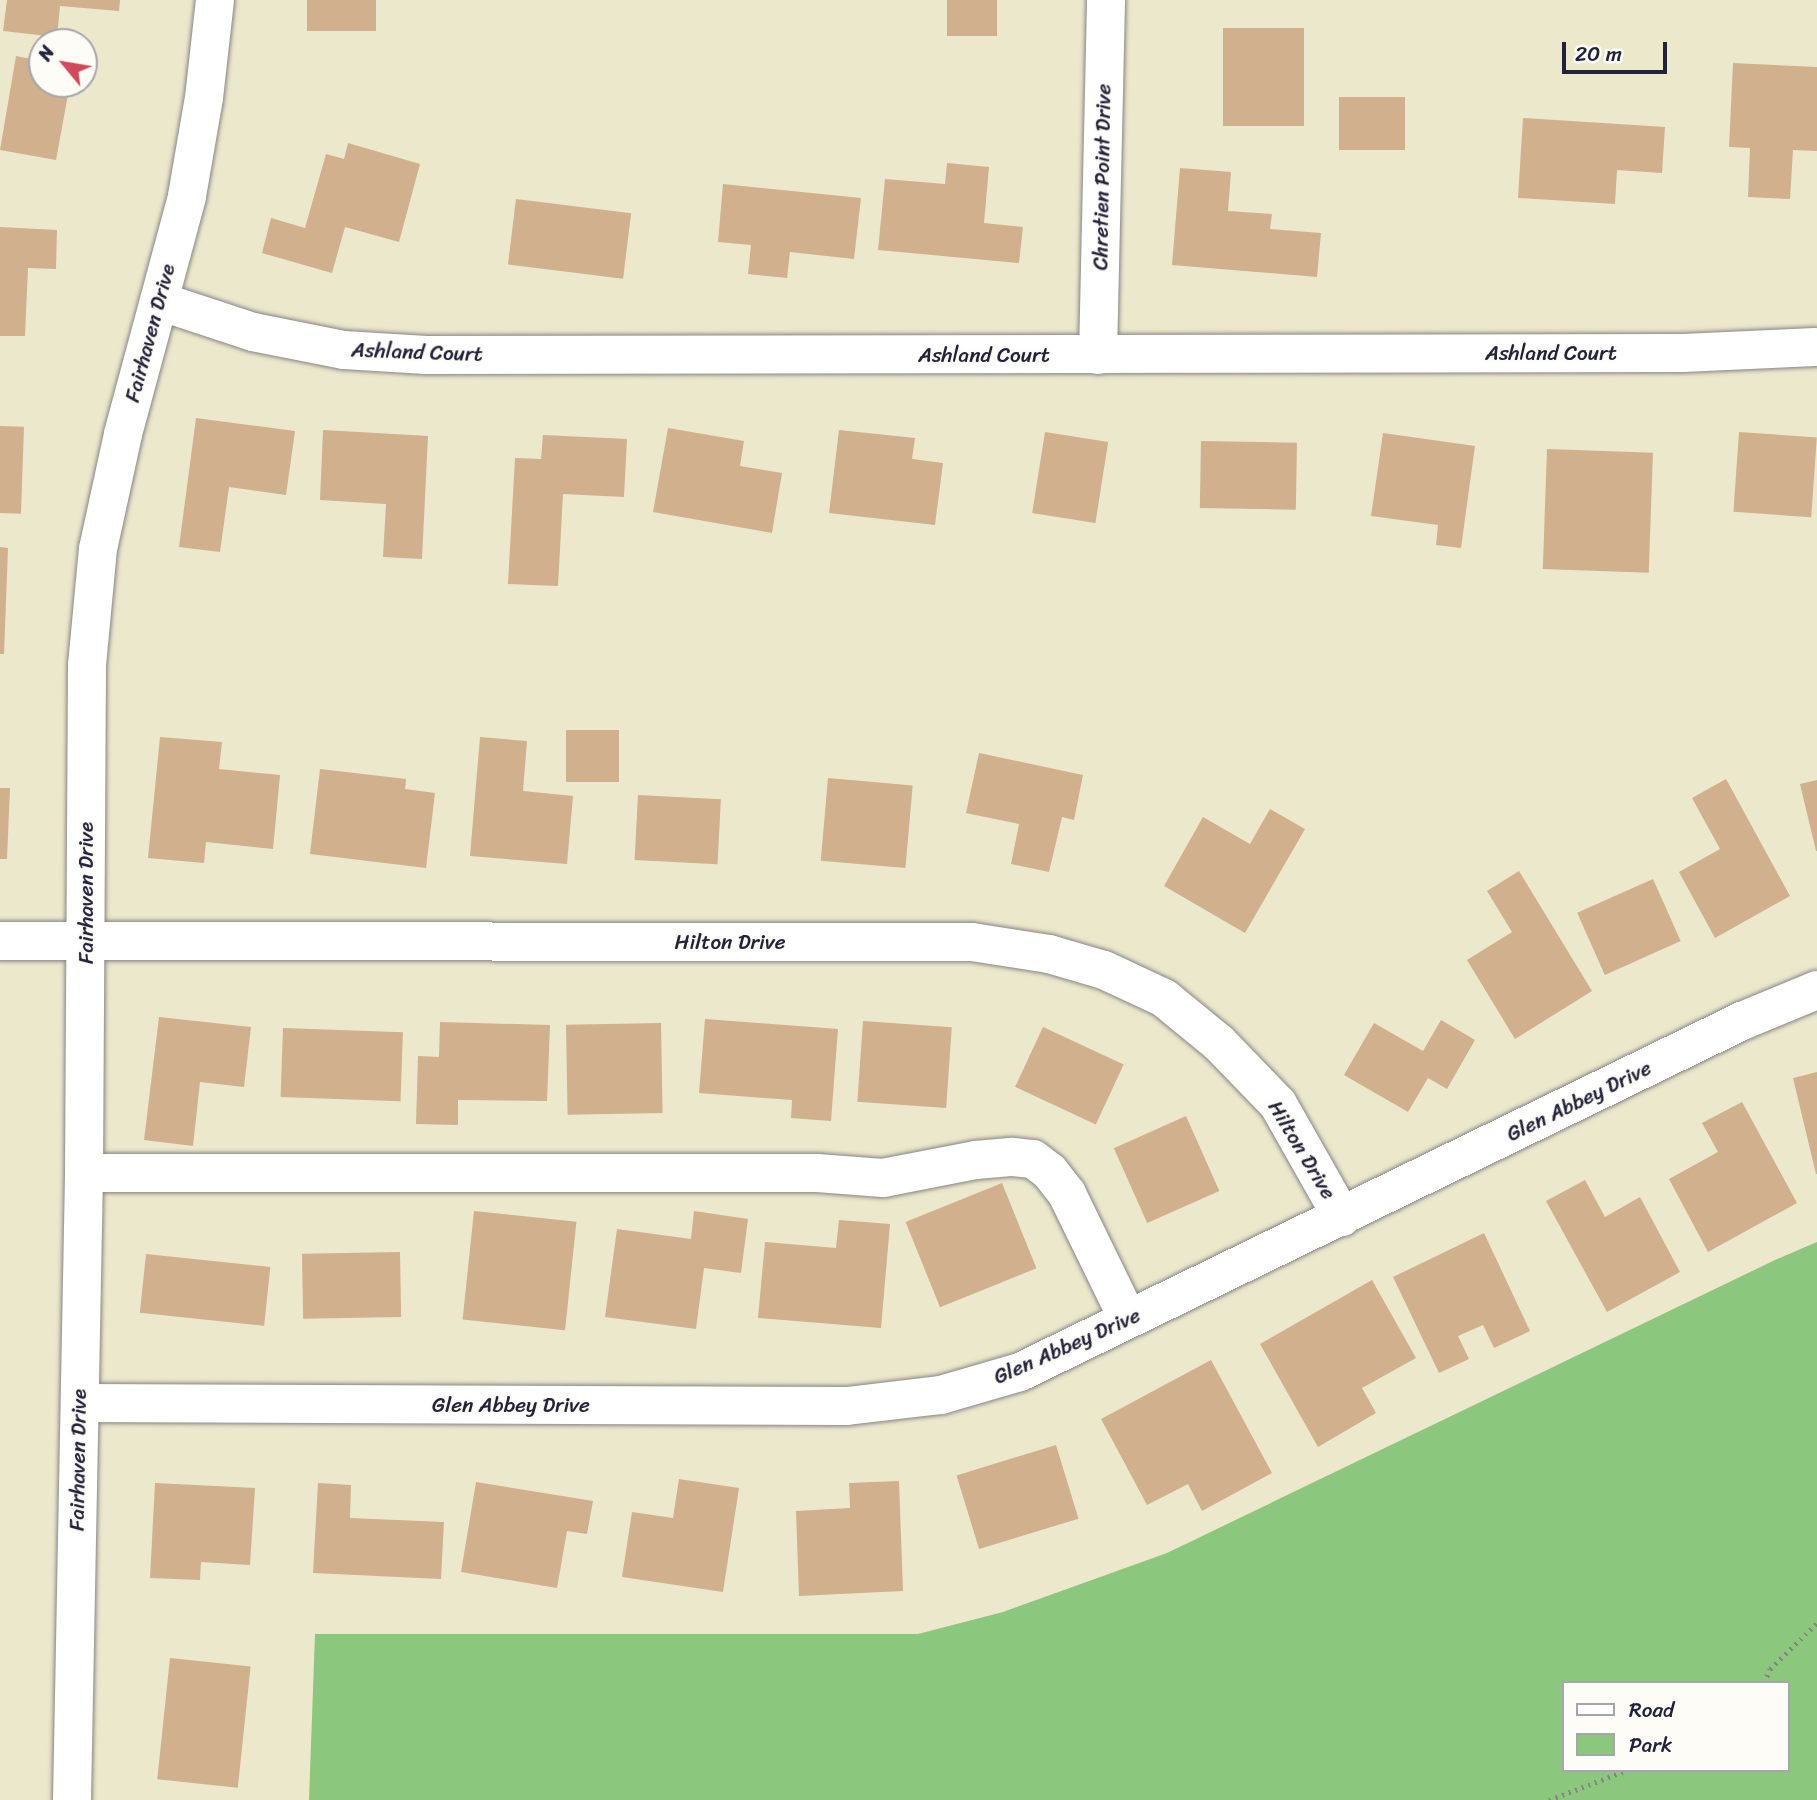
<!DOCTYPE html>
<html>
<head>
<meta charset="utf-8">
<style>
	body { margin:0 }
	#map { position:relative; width:1817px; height:1800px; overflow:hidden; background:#ece8cc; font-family:Sriracha,sans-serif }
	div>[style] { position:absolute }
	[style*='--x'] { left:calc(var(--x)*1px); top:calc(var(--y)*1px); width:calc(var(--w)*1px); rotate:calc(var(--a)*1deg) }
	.green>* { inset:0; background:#8bc77c }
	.building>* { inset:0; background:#d0b08d; transform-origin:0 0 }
	.path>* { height:4.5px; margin-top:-2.25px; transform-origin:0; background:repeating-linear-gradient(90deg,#878584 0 2px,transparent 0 7px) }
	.roads { filter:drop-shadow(0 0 2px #878584) drop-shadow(0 0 2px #878584) }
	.minor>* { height:38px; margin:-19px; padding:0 19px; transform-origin:19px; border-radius:19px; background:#fff }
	span { translate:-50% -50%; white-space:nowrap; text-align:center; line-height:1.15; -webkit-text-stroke:5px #fdfcf7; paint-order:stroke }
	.street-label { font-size:21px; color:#22223b }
	.legend { position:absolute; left:1562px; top:1681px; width:228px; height:91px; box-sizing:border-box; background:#fdfcf7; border:2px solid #a5a5ac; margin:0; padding:9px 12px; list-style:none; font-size:21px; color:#22223b }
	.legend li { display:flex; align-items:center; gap:14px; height:35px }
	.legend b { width:35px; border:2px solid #a5a5ac }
	.north { position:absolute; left:28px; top:28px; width:70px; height:70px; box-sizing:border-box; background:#fdfcf7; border:2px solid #a5a5ac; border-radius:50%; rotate:300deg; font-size:19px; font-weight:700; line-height:28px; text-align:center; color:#22223b }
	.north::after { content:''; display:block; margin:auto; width:24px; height:32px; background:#d1495b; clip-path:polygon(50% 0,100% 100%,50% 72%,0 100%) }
	.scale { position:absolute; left:1562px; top:42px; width:105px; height:32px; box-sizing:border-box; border:4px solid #22223b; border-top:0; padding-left:9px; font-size:21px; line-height:24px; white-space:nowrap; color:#22223b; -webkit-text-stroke:5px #fdfcf7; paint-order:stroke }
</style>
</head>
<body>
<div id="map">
	<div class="green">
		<i style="clip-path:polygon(evenodd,1817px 1242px,1817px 1800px,309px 1800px,315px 1634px,918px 1634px,1003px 1612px,1167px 1553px,1775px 1260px,1817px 1242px,1563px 1683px,1787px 1683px,1787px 1770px,1563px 1770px,1563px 1683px)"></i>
	</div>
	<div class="building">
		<i style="clip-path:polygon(7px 0,120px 0,119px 11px,60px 6px,57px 37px,3px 31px)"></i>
		<i style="left:307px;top:0;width:69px;height:31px"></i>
		<i style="left:947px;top:0;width:50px;height:36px"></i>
		<i style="left:1223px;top:28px;width:81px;height:98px"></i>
		<i style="clip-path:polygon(16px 56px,42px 61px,42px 84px,70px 84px,56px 160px,0 150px)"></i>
		<i style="clip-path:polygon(1733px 63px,1817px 67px,1817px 151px,1793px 150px,1790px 199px,1748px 197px,1750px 148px,1729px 147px)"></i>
		<i style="left:1339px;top:97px;width:66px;height:53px"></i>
		<i style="clip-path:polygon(1523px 118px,1665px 127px,1662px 173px,1617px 170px,1615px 204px,1518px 198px)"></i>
		<i style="clip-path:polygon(348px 143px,420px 164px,399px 242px,345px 227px,332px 273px,262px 253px,271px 218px,305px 228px,326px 154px,344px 159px)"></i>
		<i style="clip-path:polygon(947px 163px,989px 167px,984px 223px,1023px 227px,1019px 263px,878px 250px,885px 179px,945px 184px)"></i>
		<i style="clip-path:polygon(1180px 168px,1231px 172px,1228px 211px,1272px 214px,1270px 229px,1321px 233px,1317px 277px,1172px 265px)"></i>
		<i style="clip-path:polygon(723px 184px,861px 198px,854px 259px,790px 252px,787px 278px,748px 274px,751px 245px,718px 242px)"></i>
		<i style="left:516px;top:199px;width:116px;height:66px;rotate:7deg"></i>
		<i style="clip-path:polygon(0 227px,57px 230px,56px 269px,28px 268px,25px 336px,0 336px)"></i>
		<i style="clip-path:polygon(196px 418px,295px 431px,286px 495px,229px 487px,220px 552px,179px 547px)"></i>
		<i style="left:0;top:426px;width:24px;height:87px;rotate:2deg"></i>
		<i style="clip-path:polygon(668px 428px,744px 441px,740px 466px,782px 473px,772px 533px,653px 512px)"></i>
		<i style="clip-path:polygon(323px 430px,428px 436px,422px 559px,383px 557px,386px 504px,320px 500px)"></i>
		<i style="clip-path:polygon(839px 430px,915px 438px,912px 459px,943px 463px,935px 525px,829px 513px)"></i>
		<i style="left:1045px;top:432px;width:64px;height:82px;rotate:9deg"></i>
		<i style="left:1739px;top:432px;width:78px;height:80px;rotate:4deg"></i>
		<i style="clip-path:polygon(1383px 433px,1475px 446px,1461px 548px,1436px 545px,1438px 525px,1371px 516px)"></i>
		<i style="clip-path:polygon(543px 435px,627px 439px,624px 497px,563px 494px,558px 586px,508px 584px,515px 458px,541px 459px)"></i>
		<i style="left:1201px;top:441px;width:96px;height:67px;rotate:1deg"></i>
		<i style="left:1547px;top:449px;width:106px;height:120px;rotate:2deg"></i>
		<i style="clip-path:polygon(0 547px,8px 548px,4px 654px,0 654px)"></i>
		<i style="left:566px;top:730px;width:53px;height:52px"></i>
		<i style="clip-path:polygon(160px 737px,222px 742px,219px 769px,280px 775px,273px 849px,206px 842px,204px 863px,148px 858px)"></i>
		<i style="clip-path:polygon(480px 737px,527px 741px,523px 791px,573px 796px,567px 864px,470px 856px)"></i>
		<i style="clip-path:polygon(979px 753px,1083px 775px,1074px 820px,1062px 817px,1049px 872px,1011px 864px,1019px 824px,966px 813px)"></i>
		<i style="clip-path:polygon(320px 769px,406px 779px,405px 789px,435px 793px,426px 868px,310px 854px)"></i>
		<i style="left:828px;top:778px;width:85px;height:83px;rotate:5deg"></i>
		<i style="clip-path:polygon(1726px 779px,1790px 896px,1715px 938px,1679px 872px,1720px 849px,1692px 798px)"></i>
		<i style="clip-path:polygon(1817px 780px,1817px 851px,1816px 851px,1800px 784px)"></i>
		<i style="clip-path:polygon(0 788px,10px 788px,7px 859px,0 859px)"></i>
		<i style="left:638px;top:795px;width:83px;height:65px;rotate:3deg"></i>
		<i style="clip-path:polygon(1270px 809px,1305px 829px,1245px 933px,1164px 886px,1203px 817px,1250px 844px)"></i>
		<i style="clip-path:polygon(1519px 871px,1592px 991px,1515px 1039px,1467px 960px,1512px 932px,1487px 891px)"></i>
		<i style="left:1653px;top:879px;width:68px;height:83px;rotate:66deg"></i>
		<i style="clip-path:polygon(159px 1017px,251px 1027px,244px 1087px,200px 1082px,193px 1146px,144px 1140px)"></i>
		<i style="clip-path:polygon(705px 1019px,838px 1029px,831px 1121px,791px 1118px,792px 1100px,699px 1093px)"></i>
		<i style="clip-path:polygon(1441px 1020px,1475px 1040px,1447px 1089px,1428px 1078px,1408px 1112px,1344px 1075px,1374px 1023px,1423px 1051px)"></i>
		<i style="left:863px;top:1021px;width:89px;height:81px;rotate:4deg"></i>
		<i style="clip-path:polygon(440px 1022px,550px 1025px,547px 1101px,458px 1100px,458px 1125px,416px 1124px,418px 1056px,439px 1057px)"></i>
		<i style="left:661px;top:1023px;width:90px;height:95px;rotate:89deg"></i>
		<i style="left:1043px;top:1027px;width:89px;height:66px;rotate:25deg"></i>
		<i style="left:283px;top:1028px;width:120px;height:69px;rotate:2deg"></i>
		<i style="clip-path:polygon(1817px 1072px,1817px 1174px,1816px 1174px,1793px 1078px)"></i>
		<i style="clip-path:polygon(1742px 1102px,1797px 1203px,1708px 1252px,1669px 1179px,1718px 1152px,1702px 1123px)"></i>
		<i style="left:1186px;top:1116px;width:82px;height:79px;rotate:66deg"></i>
		<i style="clip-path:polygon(1585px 1180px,1605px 1217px,1640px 1197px,1680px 1272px,1607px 1312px,1546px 1201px)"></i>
		<i style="left:1002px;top:1183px;width:92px;height:104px;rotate:68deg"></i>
		<i style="left:474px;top:1211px;width:103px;height:109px;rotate:6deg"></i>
		<i style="clip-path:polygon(694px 1211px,748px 1219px,741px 1273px,704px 1268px,696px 1329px,605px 1317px,617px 1229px,691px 1239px)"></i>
		<i style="clip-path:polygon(839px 1220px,890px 1224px,881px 1328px,758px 1318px,765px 1242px,836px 1248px)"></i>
		<i style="clip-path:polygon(1484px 1233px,1530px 1331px,1494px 1348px,1483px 1325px,1458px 1336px,1469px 1359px,1439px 1373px,1393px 1277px)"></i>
		<i style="left:400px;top:1252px;width:65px;height:98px;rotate:89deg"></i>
		<i style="left:146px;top:1254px;width:125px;height:59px;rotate:6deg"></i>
		<i style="clip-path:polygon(1372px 1280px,1416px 1358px,1362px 1388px,1376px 1413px,1318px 1447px,1260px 1344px)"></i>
		<i style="clip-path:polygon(1211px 1360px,1272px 1473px,1202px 1511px,1188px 1484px,1147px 1505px,1101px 1419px)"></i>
		<i style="left:1056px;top:1445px;width:77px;height:104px;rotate:73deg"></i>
		<i style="clip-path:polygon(679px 1479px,739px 1488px,723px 1592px,622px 1577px,632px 1512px,673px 1518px)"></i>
		<i style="clip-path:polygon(899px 1481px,903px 1591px,799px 1596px,796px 1511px,850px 1508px,849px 1483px)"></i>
		<i style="clip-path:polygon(476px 1482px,593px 1501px,587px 1534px,567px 1531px,557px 1588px,461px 1572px)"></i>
		<i style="clip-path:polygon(155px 1483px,255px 1488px,250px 1565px,201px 1562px,200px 1580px,150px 1578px)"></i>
		<i style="clip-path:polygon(318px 1483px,351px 1485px,350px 1518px,444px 1522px,441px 1579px,313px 1573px)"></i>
		<i style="left:170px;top:1658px;width:81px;height:122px;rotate:6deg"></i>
	</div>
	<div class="path">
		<i style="--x:1764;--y:1683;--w:15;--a:-67"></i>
		<i style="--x:1770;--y:1669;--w:66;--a:-44.4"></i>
		<i style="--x:1549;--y:1800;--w:84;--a:-21"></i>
	</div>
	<div class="roads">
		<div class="minor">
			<i style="--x:159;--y:301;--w:99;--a:18.3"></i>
			<i style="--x:253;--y:332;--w:93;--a:11.2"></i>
			<i style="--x:344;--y:350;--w:82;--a:3.5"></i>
			<i style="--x:426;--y:355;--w:1257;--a:-0.09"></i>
			<i style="--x:1683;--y:353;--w:132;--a:-2.6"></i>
			<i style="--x:1098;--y:355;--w:355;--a:-88.7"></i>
			<i style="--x:0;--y:941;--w:972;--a:0.06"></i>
			<i style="--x:972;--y:942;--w:78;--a:8.9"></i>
			<i style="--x:1049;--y:954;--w:57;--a:16.2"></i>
			<i style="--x:1104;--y:970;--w:66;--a:25"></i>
			<i style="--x:1164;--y:998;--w:71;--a:39.3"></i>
			<i style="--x:1219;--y:1043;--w:85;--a:46"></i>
			<i style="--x:1278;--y:1104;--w:130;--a:60.5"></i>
			<i style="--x:84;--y:1173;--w:733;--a:0"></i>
			<i style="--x:817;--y:1173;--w:66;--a:4.3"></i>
			<i style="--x:883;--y:1178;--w:95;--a:-11"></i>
			<i style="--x:976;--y:1160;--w:37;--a:-5"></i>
			<i style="--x:1013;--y:1157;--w:20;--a:6"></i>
			<i style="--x:1033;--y:1159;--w:21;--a:37"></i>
			<i style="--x:1050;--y:1172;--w:28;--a:52"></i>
			<i style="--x:1067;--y:1194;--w:139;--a:64"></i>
			<i style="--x:80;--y:1403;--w:767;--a:0.22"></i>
			<i style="--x:847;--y:1406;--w:95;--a:-6.7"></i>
			<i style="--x:941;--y:1395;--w:82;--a:-16.2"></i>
			<i style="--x:1020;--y:1372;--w:803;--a:-25.93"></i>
			<i style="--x:1742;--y:1021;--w:81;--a:-22.5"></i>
			<i style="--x:72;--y:1800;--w:627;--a:-88.9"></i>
			<i style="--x:84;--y:1173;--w:508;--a:-89.66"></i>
			<i style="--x:87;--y:665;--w:117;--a:-84.6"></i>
			<i style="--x:98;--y:549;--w:118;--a:-77.7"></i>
			<i style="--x:123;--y:434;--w:246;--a:-74.9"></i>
			<i style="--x:187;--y:196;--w:99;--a:-80.2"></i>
			<i style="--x:204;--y:98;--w:99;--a:-83.6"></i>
		</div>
	</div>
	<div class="street-label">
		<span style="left:1102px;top:177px;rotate:-89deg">Chretien Point Drive</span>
		<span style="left:150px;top:333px;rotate:-75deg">Fairhaven Drive</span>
		<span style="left:417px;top:352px;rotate:2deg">Ashland Court</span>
		<span style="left:1551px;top:353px">Ashland Court</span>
		<span style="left:984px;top:355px">Ashland Court</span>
		<span style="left:86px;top:893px;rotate:-90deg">Fairhaven Drive</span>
		<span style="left:730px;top:942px">Hilton Drive</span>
		<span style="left:1579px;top:1101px;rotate:-26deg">Glen Abbey Drive</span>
		<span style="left:1302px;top:1150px;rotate:59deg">Hilton Drive</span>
		<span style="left:1067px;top:1346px;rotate:-24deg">Glen Abbey Drive</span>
		<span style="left:511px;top:1405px">Glen Abbey Drive</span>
		<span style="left:78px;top:1460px;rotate:-89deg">Fairhaven Drive</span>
	</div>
	<ul class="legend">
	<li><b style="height:9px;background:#fff"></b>Road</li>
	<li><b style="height:19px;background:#8bc77c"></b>Park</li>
	</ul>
	<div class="north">N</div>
	<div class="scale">20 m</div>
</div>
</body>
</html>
